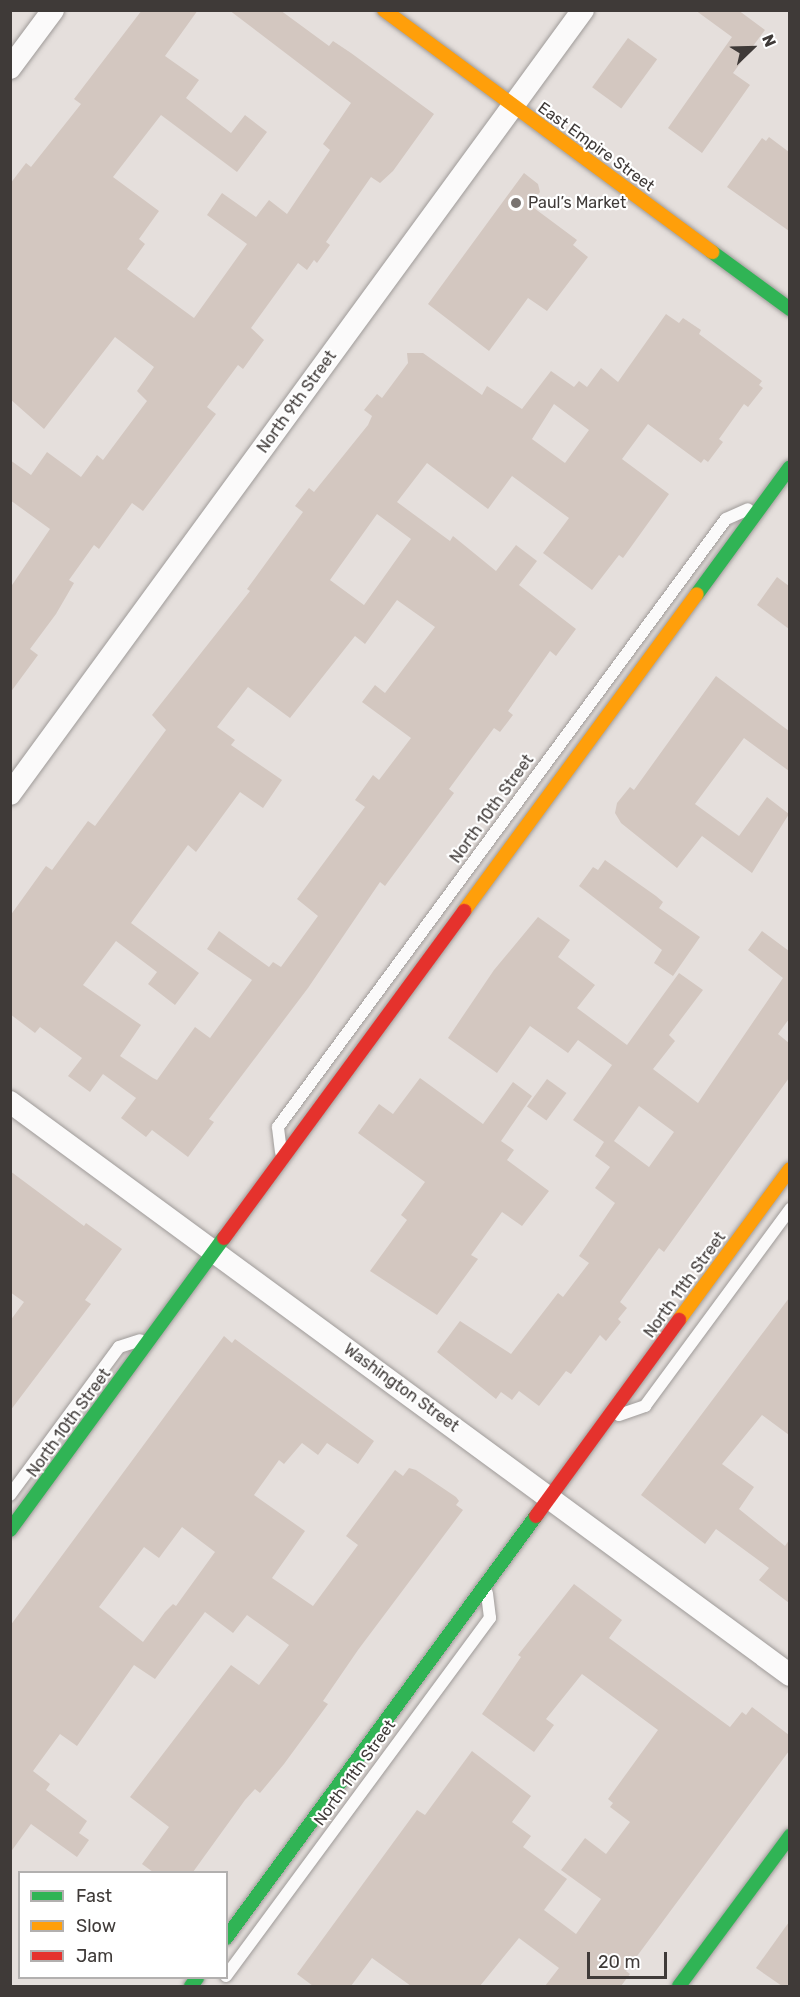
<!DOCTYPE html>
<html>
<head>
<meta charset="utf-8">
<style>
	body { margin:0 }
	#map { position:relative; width:800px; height:1997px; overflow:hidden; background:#e5dfdc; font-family:Rubik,sans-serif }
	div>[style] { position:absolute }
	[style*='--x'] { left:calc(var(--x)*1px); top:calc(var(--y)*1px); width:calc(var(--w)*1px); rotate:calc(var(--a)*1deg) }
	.building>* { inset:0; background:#d3c7c0; transform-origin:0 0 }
	.roads { filter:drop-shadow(0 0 2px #9f9b99) drop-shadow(0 0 2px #9f9b99) }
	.lane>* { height:12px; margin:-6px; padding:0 6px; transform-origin:6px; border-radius:6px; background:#fbfafa }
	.street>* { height:22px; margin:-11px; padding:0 11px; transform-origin:11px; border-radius:11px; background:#fbfafa }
	.fast>* { height:14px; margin:-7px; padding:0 7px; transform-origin:7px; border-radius:7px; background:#30b455 }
	.slow>* { height:14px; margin:-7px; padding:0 7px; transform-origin:7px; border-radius:7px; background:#ff9f0a }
	.jam>* { height:14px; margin:-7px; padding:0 7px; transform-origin:7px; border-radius:7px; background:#e5322d }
	.dots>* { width:16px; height:16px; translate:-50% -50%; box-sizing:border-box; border:3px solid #fff; border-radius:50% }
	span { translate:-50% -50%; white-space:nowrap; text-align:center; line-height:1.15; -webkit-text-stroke:4.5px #fff; paint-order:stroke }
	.street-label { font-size:16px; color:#3f3a38 }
	.poi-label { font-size:16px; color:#3f3a38 }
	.left { translate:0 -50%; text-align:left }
	.frame { position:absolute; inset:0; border:12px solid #3f3a38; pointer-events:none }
	.legend { position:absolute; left:18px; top:1871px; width:210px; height:108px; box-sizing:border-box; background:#fff; border:2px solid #b2b0af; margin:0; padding:8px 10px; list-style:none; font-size:18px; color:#3f3a38 }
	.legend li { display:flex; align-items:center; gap:12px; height:30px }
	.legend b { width:30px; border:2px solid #b2b0af }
	.north { position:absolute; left:722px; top:18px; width:60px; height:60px; -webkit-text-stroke:4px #fff; paint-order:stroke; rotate:67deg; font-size:16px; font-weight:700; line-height:24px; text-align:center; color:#3f3a38 }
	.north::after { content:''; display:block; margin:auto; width:21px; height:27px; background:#3f3a38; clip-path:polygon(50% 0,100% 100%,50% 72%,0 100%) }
	.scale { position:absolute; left:587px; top:1952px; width:80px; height:27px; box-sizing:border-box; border:3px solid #3f3a38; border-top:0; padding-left:8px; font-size:18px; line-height:21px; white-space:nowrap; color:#3f3a38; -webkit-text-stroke:4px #fff; paint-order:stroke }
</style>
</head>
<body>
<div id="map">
	<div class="building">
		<i style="clip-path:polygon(142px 10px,198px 10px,165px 56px,199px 80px,186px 98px,231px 133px,245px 115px,267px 132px,237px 172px,161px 115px,113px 177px,159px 211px,139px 239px,145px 244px,127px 269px,194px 318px,247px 244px,207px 215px,222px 193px,256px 217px,269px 200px,287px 214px,330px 150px,323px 144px,351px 103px,229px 10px,280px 10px,329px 46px,333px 41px,351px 53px,434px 114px,393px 171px,380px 183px,371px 177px,326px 242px,330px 245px,317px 263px,314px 260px,307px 270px,298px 263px,251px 328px,264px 340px,243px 369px,238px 365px,207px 407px,216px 414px,143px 511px,132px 503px,99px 549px,94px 545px,69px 580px,74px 583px,56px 614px,30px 649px,38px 655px,10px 693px,10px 588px,50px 529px,10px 500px,10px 460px,31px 475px,47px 452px,81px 477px,97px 455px,103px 460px,147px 401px,137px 391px,154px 367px,115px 337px,44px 429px,10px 399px,10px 184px,26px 163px,31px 167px,81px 104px,74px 99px)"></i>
		<i style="clip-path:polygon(695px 10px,738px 10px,765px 30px,733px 73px,750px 85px,702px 153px,668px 128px,732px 37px)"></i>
		<i style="left:628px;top:38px;width:36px;height:61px;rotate:36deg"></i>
		<i style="clip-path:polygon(769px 137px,789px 152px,789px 231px,727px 187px,762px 138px,766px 141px)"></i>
		<i style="clip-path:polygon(524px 173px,538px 184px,540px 192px,530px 205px,577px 240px,573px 245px,588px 257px,547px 311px,528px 298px,489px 351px,428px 304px)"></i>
		<i style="clip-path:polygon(evenodd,666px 314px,679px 323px,683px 318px,701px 330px,699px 334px,762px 381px,759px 385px,763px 388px,748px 407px,744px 404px,719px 439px,723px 442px,708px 462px,704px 459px,701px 463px,648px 424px,622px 459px,669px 494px,623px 558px,619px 555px,592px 590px,543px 553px,569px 518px,512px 476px,488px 509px,427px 463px,397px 502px,450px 541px,453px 536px,496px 571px,516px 545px,537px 561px,519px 585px,576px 629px,556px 656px,550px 651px,508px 711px,513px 715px,500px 732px,494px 728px,449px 789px,454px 793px,385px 886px,380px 882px,308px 988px,209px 1119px,214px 1122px,188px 1157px,152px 1130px,146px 1137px,121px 1118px,136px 1098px,103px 1074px,90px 1092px,68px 1076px,82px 1058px,40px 1027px,35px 1033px,10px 1014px,10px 916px,46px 866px,52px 870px,88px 821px,95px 826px,166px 730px,152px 715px,250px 591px,247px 589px,303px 512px,295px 506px,309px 488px,314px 492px,368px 425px,372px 416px,364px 410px,377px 394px,382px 398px,408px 363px,407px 353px,423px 353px,482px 395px,487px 386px,522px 409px,551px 371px,574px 387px,579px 381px,587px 387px,601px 368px,618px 382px,666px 314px,554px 404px,589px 430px,565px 463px,532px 439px,554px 404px,666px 314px,377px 514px,411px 539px,364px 605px,330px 580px,377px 514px,666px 314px,397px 600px,435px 627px,385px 693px,375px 685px,362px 702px,411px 738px,379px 780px,373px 775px,355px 800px,365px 807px,297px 899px,318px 916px,281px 967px,273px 962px,269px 967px,219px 931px,207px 949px,252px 980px,210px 1038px,195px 1027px,157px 1080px,153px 1078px,120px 1056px,141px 1025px,83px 985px,116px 941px,157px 972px,148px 984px,175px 1005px,199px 973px,131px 923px,188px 845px,196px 852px,240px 792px,263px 808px,282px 780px,231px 745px,235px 740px,217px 727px,248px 687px,290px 718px,355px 636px,365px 644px,397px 600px)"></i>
		<i style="clip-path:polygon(777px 577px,789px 586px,789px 629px,757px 605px)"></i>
		<i style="clip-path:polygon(716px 676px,789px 731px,789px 771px,744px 738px,695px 804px,739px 836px,767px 797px,789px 814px,752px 873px,702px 836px,677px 868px,621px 823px,615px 813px,617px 803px,630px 787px,634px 790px)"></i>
		<i style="clip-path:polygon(605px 860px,656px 896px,663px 902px,659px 908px,700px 937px,673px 976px,654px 963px,662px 950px,579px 886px,593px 867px,598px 870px)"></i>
		<i style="clip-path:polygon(evenodd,538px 917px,570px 940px,558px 957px,595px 985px,577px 1008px,627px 1045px,679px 973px,703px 990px,669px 1035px,675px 1041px,653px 1069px,698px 1103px,783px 978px,748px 950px,762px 931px,789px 951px,789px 1019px,778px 1034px,789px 1043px,789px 1078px,664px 1252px,659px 1248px,620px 1302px,627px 1308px,618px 1319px,621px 1322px,606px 1341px,600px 1335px,571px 1374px,566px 1371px,539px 1406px,519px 1391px,512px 1400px,501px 1392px,496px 1399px,437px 1352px,460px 1321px,511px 1354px,558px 1293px,563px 1297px,589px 1263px,579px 1256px,615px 1203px,595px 1188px,610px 1167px,595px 1156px,604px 1142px,573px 1120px,612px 1065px,578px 1040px,568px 1053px,530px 1026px,497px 1073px,448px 1038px,494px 970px,538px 917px,639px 1106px,674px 1132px,649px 1167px,614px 1141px,639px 1106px)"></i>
		<i style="clip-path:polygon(420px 1078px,483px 1124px,513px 1082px,532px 1096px,501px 1141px,514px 1150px,507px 1160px,549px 1191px,522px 1226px,502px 1212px,471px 1255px,478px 1259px,437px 1315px,370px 1271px,407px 1220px,401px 1215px,425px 1182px,358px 1133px,379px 1104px,393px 1114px)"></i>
		<i style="left:547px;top:1079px;width:24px;height:34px;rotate:36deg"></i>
		<i style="clip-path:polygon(10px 1171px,84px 1226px,86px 1223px,122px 1249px,85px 1300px,91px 1304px,10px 1411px,10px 1321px,24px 1302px,10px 1292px)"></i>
		<i style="clip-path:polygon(789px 1298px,789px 1435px,762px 1415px,722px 1464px,754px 1487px,739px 1509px,785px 1546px,789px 1540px,789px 1603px,759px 1580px,769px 1568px,716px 1529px,705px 1544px,641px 1495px)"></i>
		<i style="clip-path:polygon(evenodd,224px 1336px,232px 1343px,235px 1339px,374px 1441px,358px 1464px,327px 1443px,318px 1455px,302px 1443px,284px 1464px,279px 1460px,254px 1495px,305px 1531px,272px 1578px,313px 1606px,358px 1545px,346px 1536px,395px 1470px,403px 1476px,409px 1468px,416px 1470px,456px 1497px,459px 1501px,456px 1505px,463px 1510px,358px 1650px,323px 1701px,328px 1704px,284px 1764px,260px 1793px,255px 1789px,245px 1800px,193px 1872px,153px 1872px,142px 1864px,169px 1827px,130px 1797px,231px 1665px,259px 1685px,289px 1645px,247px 1615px,233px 1633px,205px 1612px,155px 1679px,134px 1665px,77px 1746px,60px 1734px,33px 1771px,50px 1784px,46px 1790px,87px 1821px,79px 1833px,89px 1840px,77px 1857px,31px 1824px,10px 1853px,10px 1626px,224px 1336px,182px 1527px,215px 1552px,176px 1606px,173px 1604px,165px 1612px,143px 1642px,99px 1607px,144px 1547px,159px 1558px,182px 1527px)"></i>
		<i style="clip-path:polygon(574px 1584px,622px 1620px,609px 1638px,730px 1727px,742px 1712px,746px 1715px,752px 1707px,789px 1735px,789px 1751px,626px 1971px,630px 1974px,621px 1986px,545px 1986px,559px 1968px,519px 1938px,480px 1986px,411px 1986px,372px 1958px,351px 1986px,313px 1986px,297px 1974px,417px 1810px,425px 1815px,472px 1751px,531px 1796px,512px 1822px,531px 1836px,523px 1847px,567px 1879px,544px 1910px,576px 1934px,601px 1899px,561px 1870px,585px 1838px,606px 1854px,630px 1822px,610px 1807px,613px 1803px,608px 1799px,658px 1730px,582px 1674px,546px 1719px,554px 1725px,534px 1752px,482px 1714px,521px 1657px,518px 1655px)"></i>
		<i style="clip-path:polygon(789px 1922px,789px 1986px,782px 1986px,756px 1968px)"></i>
	</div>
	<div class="roads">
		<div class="lane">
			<i style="--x:281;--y:1152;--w:25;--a:-97"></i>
			<i style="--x:278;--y:1127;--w:755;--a:-53.62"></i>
			<i style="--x:726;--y:519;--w:24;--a:-24"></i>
			<i style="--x:619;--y:1415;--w:28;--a:-19"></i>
			<i style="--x:645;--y:1406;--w:245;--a:-53.6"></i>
			<i style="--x:10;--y:1495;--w:184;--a:-53.6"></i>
			<i style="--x:119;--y:1347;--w:22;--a:-18"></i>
			<i style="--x:226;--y:1976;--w:445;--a:-53.6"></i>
			<i style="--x:490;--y:1618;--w:25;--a:-97"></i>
		</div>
		<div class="street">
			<i style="--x:10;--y:68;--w:72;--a:-53.4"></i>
			<i style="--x:10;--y:794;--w:971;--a:-53.84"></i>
			<i style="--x:10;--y:1102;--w:968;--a:36.3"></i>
		</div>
		<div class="fast">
			<i style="--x:712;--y:252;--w:97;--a:36.2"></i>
			<i style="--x:697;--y:594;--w:157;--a:-53.8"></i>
			<i style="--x:10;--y:1530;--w:362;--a:-53.8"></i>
			<i style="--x:226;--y:1938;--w:524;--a:-53.7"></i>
			<i style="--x:191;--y:1986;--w:10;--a:-53"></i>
			<i style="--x:679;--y:1986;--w:187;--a:-53.5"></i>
		</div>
		<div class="slow">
			<i style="--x:384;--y:10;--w:408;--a:36.4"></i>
			<i style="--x:464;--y:911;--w:393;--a:-53.7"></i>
			<i style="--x:679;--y:1320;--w:187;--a:-53.7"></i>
		</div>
		<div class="jam">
			<i style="--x:224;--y:1238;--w:406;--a:-53.7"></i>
			<i style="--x:536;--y:1516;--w:243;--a:-53.9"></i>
		</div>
	</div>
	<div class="dots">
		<i style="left:516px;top:203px;background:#797471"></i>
	</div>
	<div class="street-label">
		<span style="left:596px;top:147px;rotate:36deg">East Empire Street</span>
		<span style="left:297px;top:402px;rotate:-54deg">North 9th Street</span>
		<span style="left:492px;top:809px;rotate:-54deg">North 10th Street</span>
		<span style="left:685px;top:1285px;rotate:-54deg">North 11th Street</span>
		<span style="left:401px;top:1388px;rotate:36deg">Washington Street</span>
		<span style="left:69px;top:1423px;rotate:-54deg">North 10th Street</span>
		<span style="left:355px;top:1773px;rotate:-54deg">North 11th Street</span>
	</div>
	<div class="poi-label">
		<span class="left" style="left:528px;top:203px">Paul’s Market</span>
	</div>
	<div class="frame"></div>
	<ul class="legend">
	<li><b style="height:8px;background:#30b455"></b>Fast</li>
	<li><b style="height:8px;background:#ff9f0a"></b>Slow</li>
	<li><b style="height:8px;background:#e5322d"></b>Jam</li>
	</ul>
	<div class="north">N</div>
	<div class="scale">20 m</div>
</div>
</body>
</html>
